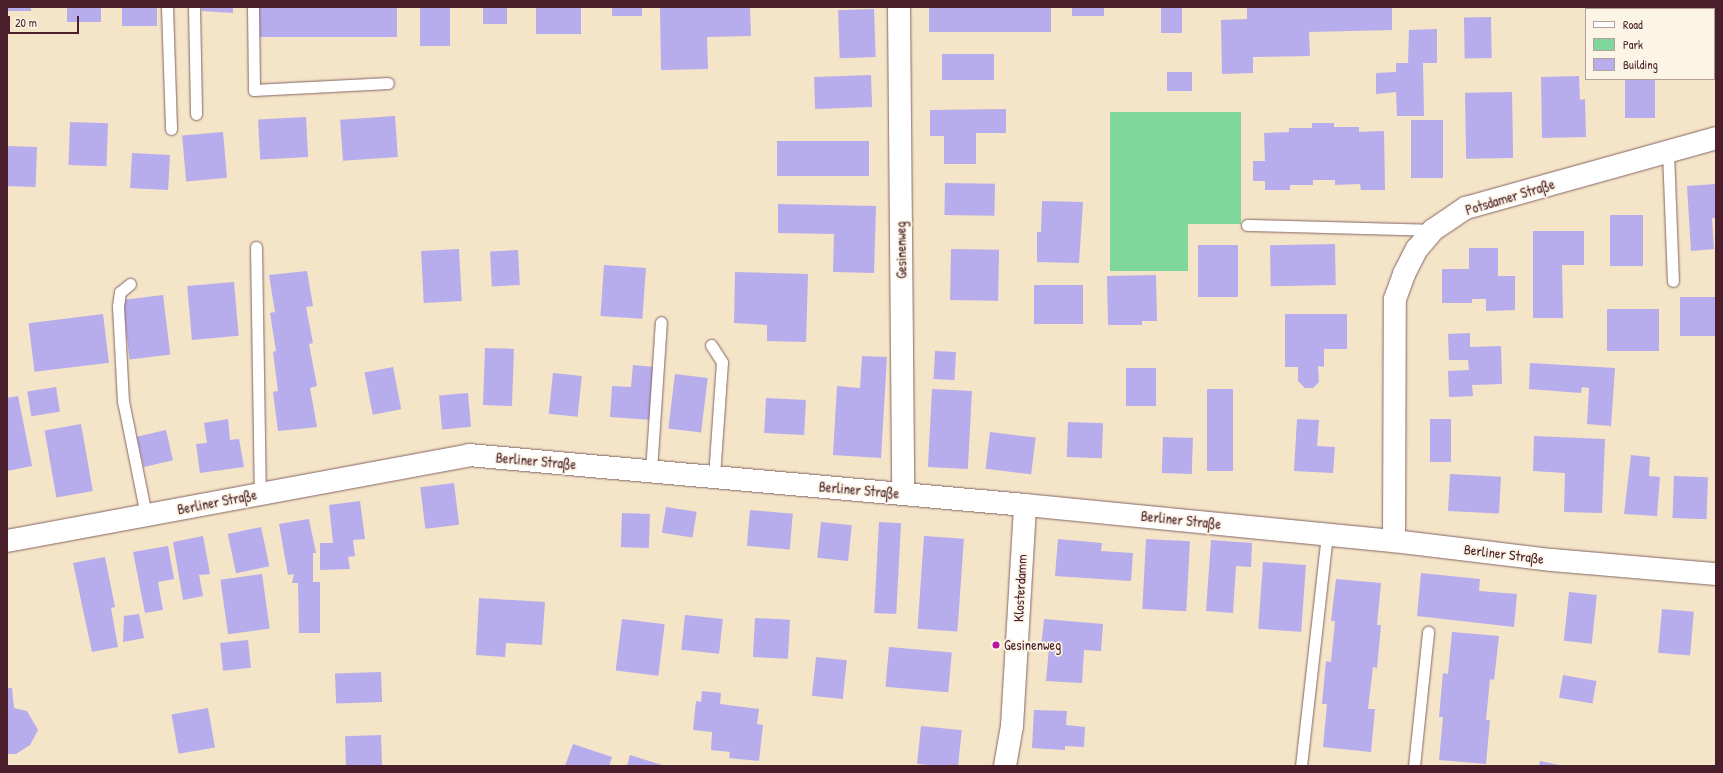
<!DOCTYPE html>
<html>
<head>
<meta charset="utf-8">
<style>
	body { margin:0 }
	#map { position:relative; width:1723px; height:773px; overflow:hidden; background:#f4e4c8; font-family:"Patrick Hand",sans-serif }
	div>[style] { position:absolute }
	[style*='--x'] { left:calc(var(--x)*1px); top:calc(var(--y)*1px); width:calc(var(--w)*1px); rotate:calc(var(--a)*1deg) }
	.green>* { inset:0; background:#80d79c }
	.building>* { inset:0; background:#b7acec; transform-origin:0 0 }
	.roads { filter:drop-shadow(0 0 1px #866462) drop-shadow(0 0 1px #866462) }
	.service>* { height:11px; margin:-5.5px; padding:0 5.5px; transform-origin:5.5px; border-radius:5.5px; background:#fff }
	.minor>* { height:22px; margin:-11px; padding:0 11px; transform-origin:11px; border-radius:11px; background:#fff }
	.dots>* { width:11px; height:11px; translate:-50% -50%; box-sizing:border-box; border:2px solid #fcf5e5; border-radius:50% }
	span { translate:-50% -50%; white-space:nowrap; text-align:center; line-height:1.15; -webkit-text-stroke:3.5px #fcf5e5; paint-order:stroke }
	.street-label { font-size:14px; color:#4a1f2b }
	.poi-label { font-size:14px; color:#4a1f2b }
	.left { translate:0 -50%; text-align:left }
	.frame { position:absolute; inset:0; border:8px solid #4a1f2b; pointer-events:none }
	.legend { position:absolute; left:1585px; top:8px; width:130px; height:72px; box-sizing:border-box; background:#fcf5e5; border:1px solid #b59f9b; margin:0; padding:5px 7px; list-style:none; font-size:12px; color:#4a1f2b }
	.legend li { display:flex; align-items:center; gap:8px; height:20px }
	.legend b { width:20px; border:1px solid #b59f9b }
	.scale { position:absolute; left:8px; top:16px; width:71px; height:18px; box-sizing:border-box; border:2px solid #4a1f2b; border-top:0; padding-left:5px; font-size:12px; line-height:14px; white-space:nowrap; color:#4a1f2b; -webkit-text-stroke:3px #fcf5e5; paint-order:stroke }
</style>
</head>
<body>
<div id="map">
	<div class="green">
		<i style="clip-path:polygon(1110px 112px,1241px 112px,1241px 224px,1188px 224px,1188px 271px,1110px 271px)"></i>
	</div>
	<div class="building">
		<i style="left:7px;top:7px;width:24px;height:4px"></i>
		<i style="left:67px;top:7px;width:34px;height:15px"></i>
		<i style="left:122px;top:7px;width:35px;height:19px"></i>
		<i style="clip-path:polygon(202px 7px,233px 7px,233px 13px,202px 11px)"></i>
		<i style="left:256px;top:7px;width:141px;height:30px"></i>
		<i style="left:420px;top:7px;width:30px;height:39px"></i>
		<i style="left:483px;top:7px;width:24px;height:17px"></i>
		<i style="left:536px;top:7px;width:45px;height:27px"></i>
		<i style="left:612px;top:7px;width:30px;height:9px"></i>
		<i style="clip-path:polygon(660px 7px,750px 7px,751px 36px,707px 37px,708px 69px,661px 70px)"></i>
		<i style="left:929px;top:7px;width:122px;height:25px"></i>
		<i style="left:1072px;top:7px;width:32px;height:9px"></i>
		<i style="left:1161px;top:7px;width:21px;height:26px"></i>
		<i style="clip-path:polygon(1247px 7px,1392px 7px,1392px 30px,1309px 32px,1310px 56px,1253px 57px,1253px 73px,1222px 74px,1221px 20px,1247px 19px)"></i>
		<i style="left:874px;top:9px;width:48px;height:36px;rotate:88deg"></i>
		<i style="left:1491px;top:17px;width:41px;height:27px;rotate:89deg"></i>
		<i style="clip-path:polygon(1437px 29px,1437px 63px,1423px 63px,1424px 116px,1397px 116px,1396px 92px,1376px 94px,1376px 73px,1396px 72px,1396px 63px,1408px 63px,1409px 30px)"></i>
		<i style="left:942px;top:54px;width:52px;height:26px"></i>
		<i style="left:1167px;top:72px;width:25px;height:19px"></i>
		<i style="left:871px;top:75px;width:32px;height:57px;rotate:88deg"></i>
		<i style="clip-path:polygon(1579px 76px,1580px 100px,1585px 99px,1586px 137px,1542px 138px,1541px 77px)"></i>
		<i style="left:1625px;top:79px;width:30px;height:39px"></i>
		<i style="left:1512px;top:92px;width:66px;height:47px;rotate:89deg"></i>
		<i style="clip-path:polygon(1006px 109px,1006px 133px,976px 133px,976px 164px,944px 164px,944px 136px,930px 136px,930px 110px)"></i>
		<i style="left:395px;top:116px;width:41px;height:55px;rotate:86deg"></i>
		<i style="left:306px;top:117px;width:40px;height:48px;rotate:87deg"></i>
		<i style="left:1411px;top:120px;width:32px;height:58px"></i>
		<i style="left:70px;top:122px;width:38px;height:43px;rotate:2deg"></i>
		<i style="clip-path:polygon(1312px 123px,1334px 123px,1334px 127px,1359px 127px,1359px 132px,1384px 131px,1385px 190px,1361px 190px,1360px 184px,1335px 185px,1335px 180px,1313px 180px,1313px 185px,1290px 185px,1290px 190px,1265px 190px,1265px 181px,1253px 181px,1253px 161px,1265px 161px,1264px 133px,1289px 132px,1289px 128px,1312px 128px)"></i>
		<i style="left:223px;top:132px;width:46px;height:41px;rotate:85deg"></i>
		<i style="left:777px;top:141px;width:92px;height:35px"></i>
		<i style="left:7px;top:146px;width:30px;height:40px;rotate:2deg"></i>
		<i style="left:132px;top:153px;width:38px;height:35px;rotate:3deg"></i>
		<i style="left:945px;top:183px;width:50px;height:32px;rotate:1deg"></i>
		<i style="clip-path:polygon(1716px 184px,1716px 218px,1712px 218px,1714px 249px,1691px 251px,1687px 186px)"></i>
		<i style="clip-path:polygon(1042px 201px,1083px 202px,1079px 263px,1037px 262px,1037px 232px,1041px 232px)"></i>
		<i style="clip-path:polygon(778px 204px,876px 206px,874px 273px,833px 272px,834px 234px,778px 233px)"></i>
		<i style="left:1610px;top:215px;width:33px;height:51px"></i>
		<i style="clip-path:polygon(1533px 231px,1584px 231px,1584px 265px,1562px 265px,1563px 318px,1533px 318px)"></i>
		<i style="left:1335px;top:244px;width:41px;height:65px;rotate:89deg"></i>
		<i style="left:1238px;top:245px;width:52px;height:40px;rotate:90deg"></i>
		<i style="clip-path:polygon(1469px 248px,1498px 248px,1498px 276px,1515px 276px,1515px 310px,1486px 311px,1486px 299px,1472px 299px,1472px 303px,1442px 303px,1442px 269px,1469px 269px)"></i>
		<i style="left:459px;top:249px;width:52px;height:38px;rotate:87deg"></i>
		<i style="left:951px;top:249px;width:48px;height:51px;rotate:1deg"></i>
		<i style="left:518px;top:250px;width:35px;height:28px;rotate:87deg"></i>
		<i style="left:604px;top:265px;width:42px;height:51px;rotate:4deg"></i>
		<i style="clip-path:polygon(307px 271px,313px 306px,306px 307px,313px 343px,309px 344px,317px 386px,310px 388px,317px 427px,278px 431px,273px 392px,278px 391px,273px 352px,276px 351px,270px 313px,275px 312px,269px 275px)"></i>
		<i style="clip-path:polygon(735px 272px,808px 274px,806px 342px,767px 341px,767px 325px,734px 323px)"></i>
		<i style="clip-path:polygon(1156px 275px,1157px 321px,1142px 321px,1142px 325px,1108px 325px,1107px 276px)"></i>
		<i style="left:234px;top:282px;width:54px;height:47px;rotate:85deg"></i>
		<i style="left:1034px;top:285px;width:49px;height:39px"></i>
		<i style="left:163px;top:295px;width:60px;height:41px;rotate:83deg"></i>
		<i style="left:1716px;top:297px;width:39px;height:36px;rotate:90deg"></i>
		<i style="left:1659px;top:309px;width:42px;height:52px;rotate:90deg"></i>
		<i style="left:103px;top:314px;width:49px;height:75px;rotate:83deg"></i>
		<i style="clip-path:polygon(1285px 314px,1347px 314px,1347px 349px,1324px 349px,1324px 367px,1318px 366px,1319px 382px,1313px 388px,1305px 388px,1298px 381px,1298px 367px,1285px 367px)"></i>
		<i style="clip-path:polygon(1470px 333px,1470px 347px,1501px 346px,1502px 384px,1472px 385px,1473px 396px,1449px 397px,1448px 371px,1469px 370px,1468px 360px,1449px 360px,1448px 334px)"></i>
		<i style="left:485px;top:348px;width:29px;height:57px;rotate:2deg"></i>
		<i style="left:935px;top:351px;width:21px;height:28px;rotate:3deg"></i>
		<i style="clip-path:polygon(862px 356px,887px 357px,881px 458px,833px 455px,837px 386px,860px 388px)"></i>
		<i style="clip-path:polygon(1530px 363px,1615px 368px,1611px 426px,1587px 424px,1589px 388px,1582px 387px,1581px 393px,1529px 389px)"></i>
		<i style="clip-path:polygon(633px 365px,655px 367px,652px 420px,610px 417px,612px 386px,631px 387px)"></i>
		<i style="left:393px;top:367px;width:43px;height:29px;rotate:79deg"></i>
		<i style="left:1156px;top:368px;width:38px;height:30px;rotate:90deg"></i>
		<i style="left:553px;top:373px;width:29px;height:41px;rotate:6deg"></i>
		<i style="left:675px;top:374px;width:33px;height:55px;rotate:7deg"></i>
		<i style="left:56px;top:387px;width:25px;height:29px;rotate:81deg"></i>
		<i style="left:932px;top:389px;width:40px;height:78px;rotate:3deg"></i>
		<i style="left:1207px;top:389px;width:26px;height:82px"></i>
		<i style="left:468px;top:393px;width:34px;height:29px;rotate:85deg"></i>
		<i style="clip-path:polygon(18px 396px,32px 466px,7px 471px,7px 398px)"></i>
		<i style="left:766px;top:398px;width:40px;height:35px;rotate:3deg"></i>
		<i style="clip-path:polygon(228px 419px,230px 440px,239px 439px,244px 467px,200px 473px,196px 444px,207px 443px,204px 423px)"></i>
		<i style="clip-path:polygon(1297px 419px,1319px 420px,1317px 446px,1335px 447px,1333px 473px,1294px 471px)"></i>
		<i style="left:1430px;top:419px;width:21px;height:43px"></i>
		<i style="left:1068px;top:422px;width:35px;height:35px;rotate:2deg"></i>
		<i style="left:81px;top:424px;width:68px;height:37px;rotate:80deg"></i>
		<i style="left:166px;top:430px;width:31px;height:30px;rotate:77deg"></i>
		<i style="left:990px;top:432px;width:46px;height:37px;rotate:7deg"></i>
		<i style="clip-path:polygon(1534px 436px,1605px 439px,1602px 513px,1564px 512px,1565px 473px,1533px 471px)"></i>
		<i style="left:1163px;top:437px;width:30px;height:36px;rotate:2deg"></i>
		<i style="clip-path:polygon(1631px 455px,1650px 457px,1649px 476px,1660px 477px,1657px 516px,1624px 514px)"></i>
		<i style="left:1450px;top:474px;width:51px;height:37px;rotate:3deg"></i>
		<i style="left:1674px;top:476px;width:34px;height:42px;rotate:2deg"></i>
		<i style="left:454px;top:483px;width:42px;height:34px;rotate:83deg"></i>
		<i style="clip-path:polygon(360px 501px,365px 539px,353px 540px,355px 556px,348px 557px,350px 569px,320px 570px,320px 543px,333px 543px,329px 505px)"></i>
		<i style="left:666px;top:507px;width:31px;height:26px;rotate:9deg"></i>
		<i style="left:750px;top:510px;width:43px;height:36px;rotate:5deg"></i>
		<i style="left:622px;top:513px;width:28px;height:34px;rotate:2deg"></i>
		<i style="clip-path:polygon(309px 519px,316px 553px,313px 553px,313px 582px,320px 582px,320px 633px,299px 633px,298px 583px,292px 583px,294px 574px,288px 575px,279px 524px)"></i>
		<i style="left:821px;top:522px;width:31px;height:36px;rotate:6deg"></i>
		<i style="left:879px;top:522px;width:22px;height:91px;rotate:3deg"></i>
		<i style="left:261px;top:527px;width:40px;height:34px;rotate:78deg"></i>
		<i style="clip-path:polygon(203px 536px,210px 574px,199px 575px,203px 596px,183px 600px,173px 542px)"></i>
		<i style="left:924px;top:536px;width:40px;height:93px;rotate:4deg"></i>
		<i style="clip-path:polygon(1058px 539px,1102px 543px,1101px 551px,1133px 553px,1131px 581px,1055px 576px)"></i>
		<i style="left:1146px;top:539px;width:44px;height:70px;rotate:3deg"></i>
		<i style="clip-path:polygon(1211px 540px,1252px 543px,1251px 567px,1236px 566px,1233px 613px,1206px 611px)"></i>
		<i style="clip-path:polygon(168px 546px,174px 579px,158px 582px,163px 610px,145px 613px,133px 552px)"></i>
		<i style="clip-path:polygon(105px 557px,115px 607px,111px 608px,118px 647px,92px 652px,73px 563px)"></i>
		<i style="left:1263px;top:562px;width:43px;height:67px;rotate:4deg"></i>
		<i style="clip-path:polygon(1421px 573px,1480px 579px,1479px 591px,1517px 594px,1514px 627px,1417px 616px)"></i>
		<i style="left:262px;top:574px;width:55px;height:42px;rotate:82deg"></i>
		<i style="clip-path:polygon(1336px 579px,1381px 583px,1377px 625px,1381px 625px,1377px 668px,1373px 667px,1368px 709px,1375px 709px,1371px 752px,1323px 747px,1327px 704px,1322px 704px,1326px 661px,1331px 662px,1332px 651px,1335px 621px,1331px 621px)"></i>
		<i style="left:1569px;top:592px;width:28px;height:49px;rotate:6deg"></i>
		<i style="clip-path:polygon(479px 598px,545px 602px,542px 645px,506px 643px,505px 657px,476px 655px)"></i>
		<i style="left:1662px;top:609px;width:32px;height:44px;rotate:5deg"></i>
		<i style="clip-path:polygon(139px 614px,144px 638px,123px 642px,124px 616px)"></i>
		<i style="left:685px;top:615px;width:38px;height:35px;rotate:6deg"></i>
		<i style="left:755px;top:618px;width:35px;height:39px;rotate:3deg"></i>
		<i style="left:622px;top:619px;width:43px;height:52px;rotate:7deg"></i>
		<i style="clip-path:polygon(1044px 619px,1103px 624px,1101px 651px,1084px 650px,1082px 683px,1046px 681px,1049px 648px,1041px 647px)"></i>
		<i style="clip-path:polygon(1452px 632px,1499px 636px,1494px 680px,1490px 679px,1486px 720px,1490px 720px,1486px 764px,1439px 760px,1443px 717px,1439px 717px,1443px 673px,1448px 674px)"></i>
		<i style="left:248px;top:640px;width:28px;height:28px;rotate:84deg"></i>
		<i style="left:889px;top:647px;width:63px;height:40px;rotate:5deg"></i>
		<i style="left:816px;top:657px;width:31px;height:39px;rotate:6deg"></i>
		<i style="left:381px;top:672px;width:30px;height:46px;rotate:88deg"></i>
		<i style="left:1563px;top:675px;width:34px;height:23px;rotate:10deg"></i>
		<i style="clip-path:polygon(7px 688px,12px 688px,14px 708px,27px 711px,38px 730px,30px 745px,16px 754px,7px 754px)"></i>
		<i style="clip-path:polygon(702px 691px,721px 693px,720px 704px,759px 709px,757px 724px,763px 725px,759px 761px,729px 758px,730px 752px,711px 750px,712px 732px,693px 730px,696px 701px,701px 702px)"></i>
		<i style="left:208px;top:708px;width:40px;height:37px;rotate:80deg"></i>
		<i style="clip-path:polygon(1034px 710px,1067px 711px,1066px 725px,1085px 727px,1084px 747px,1065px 746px,1065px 750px,1032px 748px)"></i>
		<i style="left:921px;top:726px;width:41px;height:38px;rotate:6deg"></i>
		<i style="left:381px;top:735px;width:31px;height:36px;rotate:88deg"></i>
		<i style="clip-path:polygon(573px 744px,612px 757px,609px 766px,565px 766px)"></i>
		<i style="clip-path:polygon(630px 755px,665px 766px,627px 766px)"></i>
		<i style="clip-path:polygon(1540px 761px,1559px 765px,1559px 766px,1539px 766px)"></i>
	</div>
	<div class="roads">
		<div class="service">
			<i style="--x:167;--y:7;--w:122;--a:88.1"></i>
			<i style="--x:194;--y:7;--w:107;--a:88.9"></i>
			<i style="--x:253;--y:7;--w:83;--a:89.3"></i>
			<i style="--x:254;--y:90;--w:134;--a:-3"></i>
			<i style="--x:1668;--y:152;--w:129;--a:87.8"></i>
			<i style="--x:1247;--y:225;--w:186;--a:1.5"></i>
			<i style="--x:256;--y:247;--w:247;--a:89.1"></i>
			<i style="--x:130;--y:284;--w:13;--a:141"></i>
			<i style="--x:120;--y:292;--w:14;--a:98"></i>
			<i style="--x:118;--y:306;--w:95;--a:87"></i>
			<i style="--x:123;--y:401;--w:116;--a:78.6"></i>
			<i style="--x:711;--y:345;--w:20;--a:57"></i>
			<i style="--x:722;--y:362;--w:115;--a:94"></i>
			<i style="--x:651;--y:471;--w:149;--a:-86.2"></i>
			<i style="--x:1301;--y:766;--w:233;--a:-83.6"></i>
			<i style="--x:1414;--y:766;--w:135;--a:-84"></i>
		</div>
		<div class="minor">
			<i style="--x:899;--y:7;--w:487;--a:89.5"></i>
			<i style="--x:7;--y:541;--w:470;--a:-10.5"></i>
			<i style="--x:469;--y:455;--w:558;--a:5.14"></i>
			<i style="--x:1025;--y:505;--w:371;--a:5.6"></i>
			<i style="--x:1394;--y:541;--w:159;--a:6.9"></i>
			<i style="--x:1552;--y:560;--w:165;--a:4.9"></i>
			<i style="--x:1394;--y:541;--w:242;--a:-89.8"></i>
			<i style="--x:1395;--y:299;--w:27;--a:-70"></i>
			<i style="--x:1404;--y:274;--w:28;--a:-63"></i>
			<i style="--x:1417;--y:249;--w:25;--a:-50"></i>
			<i style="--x:1433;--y:230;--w:40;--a:-34"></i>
			<i style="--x:1466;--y:208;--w:260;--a:-15.6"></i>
			<i style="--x:1005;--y:766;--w:41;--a:-80.1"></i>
			<i style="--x:1012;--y:726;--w:221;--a:-86.6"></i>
		</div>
	</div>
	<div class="dots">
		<i style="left:996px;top:645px;background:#b5179e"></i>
	</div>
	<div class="street-label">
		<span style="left:1510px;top:197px;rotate:-17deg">Potsdamer Straße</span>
		<span style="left:901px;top:250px;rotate:-91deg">Gesinenweg</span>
		<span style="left:536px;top:461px;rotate:5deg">Berliner Straße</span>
		<span style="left:859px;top:490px;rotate:5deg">Berliner Straße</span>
		<span style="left:217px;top:502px;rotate:-11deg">Berliner Straße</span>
		<span style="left:1181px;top:520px;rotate:6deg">Berliner Straße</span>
		<span style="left:1504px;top:554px;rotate:7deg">Berliner Straße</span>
		<span style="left:1020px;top:588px;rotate:-87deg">Klosterdamm</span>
	</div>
	<div class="poi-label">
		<span class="left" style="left:1004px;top:645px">Gesinenweg</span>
	</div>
	<div class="frame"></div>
	<ul class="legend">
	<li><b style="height:5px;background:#fff"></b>Road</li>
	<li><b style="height:11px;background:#80d79c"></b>Park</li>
	<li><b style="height:11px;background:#b7acec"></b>Building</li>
	</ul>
	<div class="scale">20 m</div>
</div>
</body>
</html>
